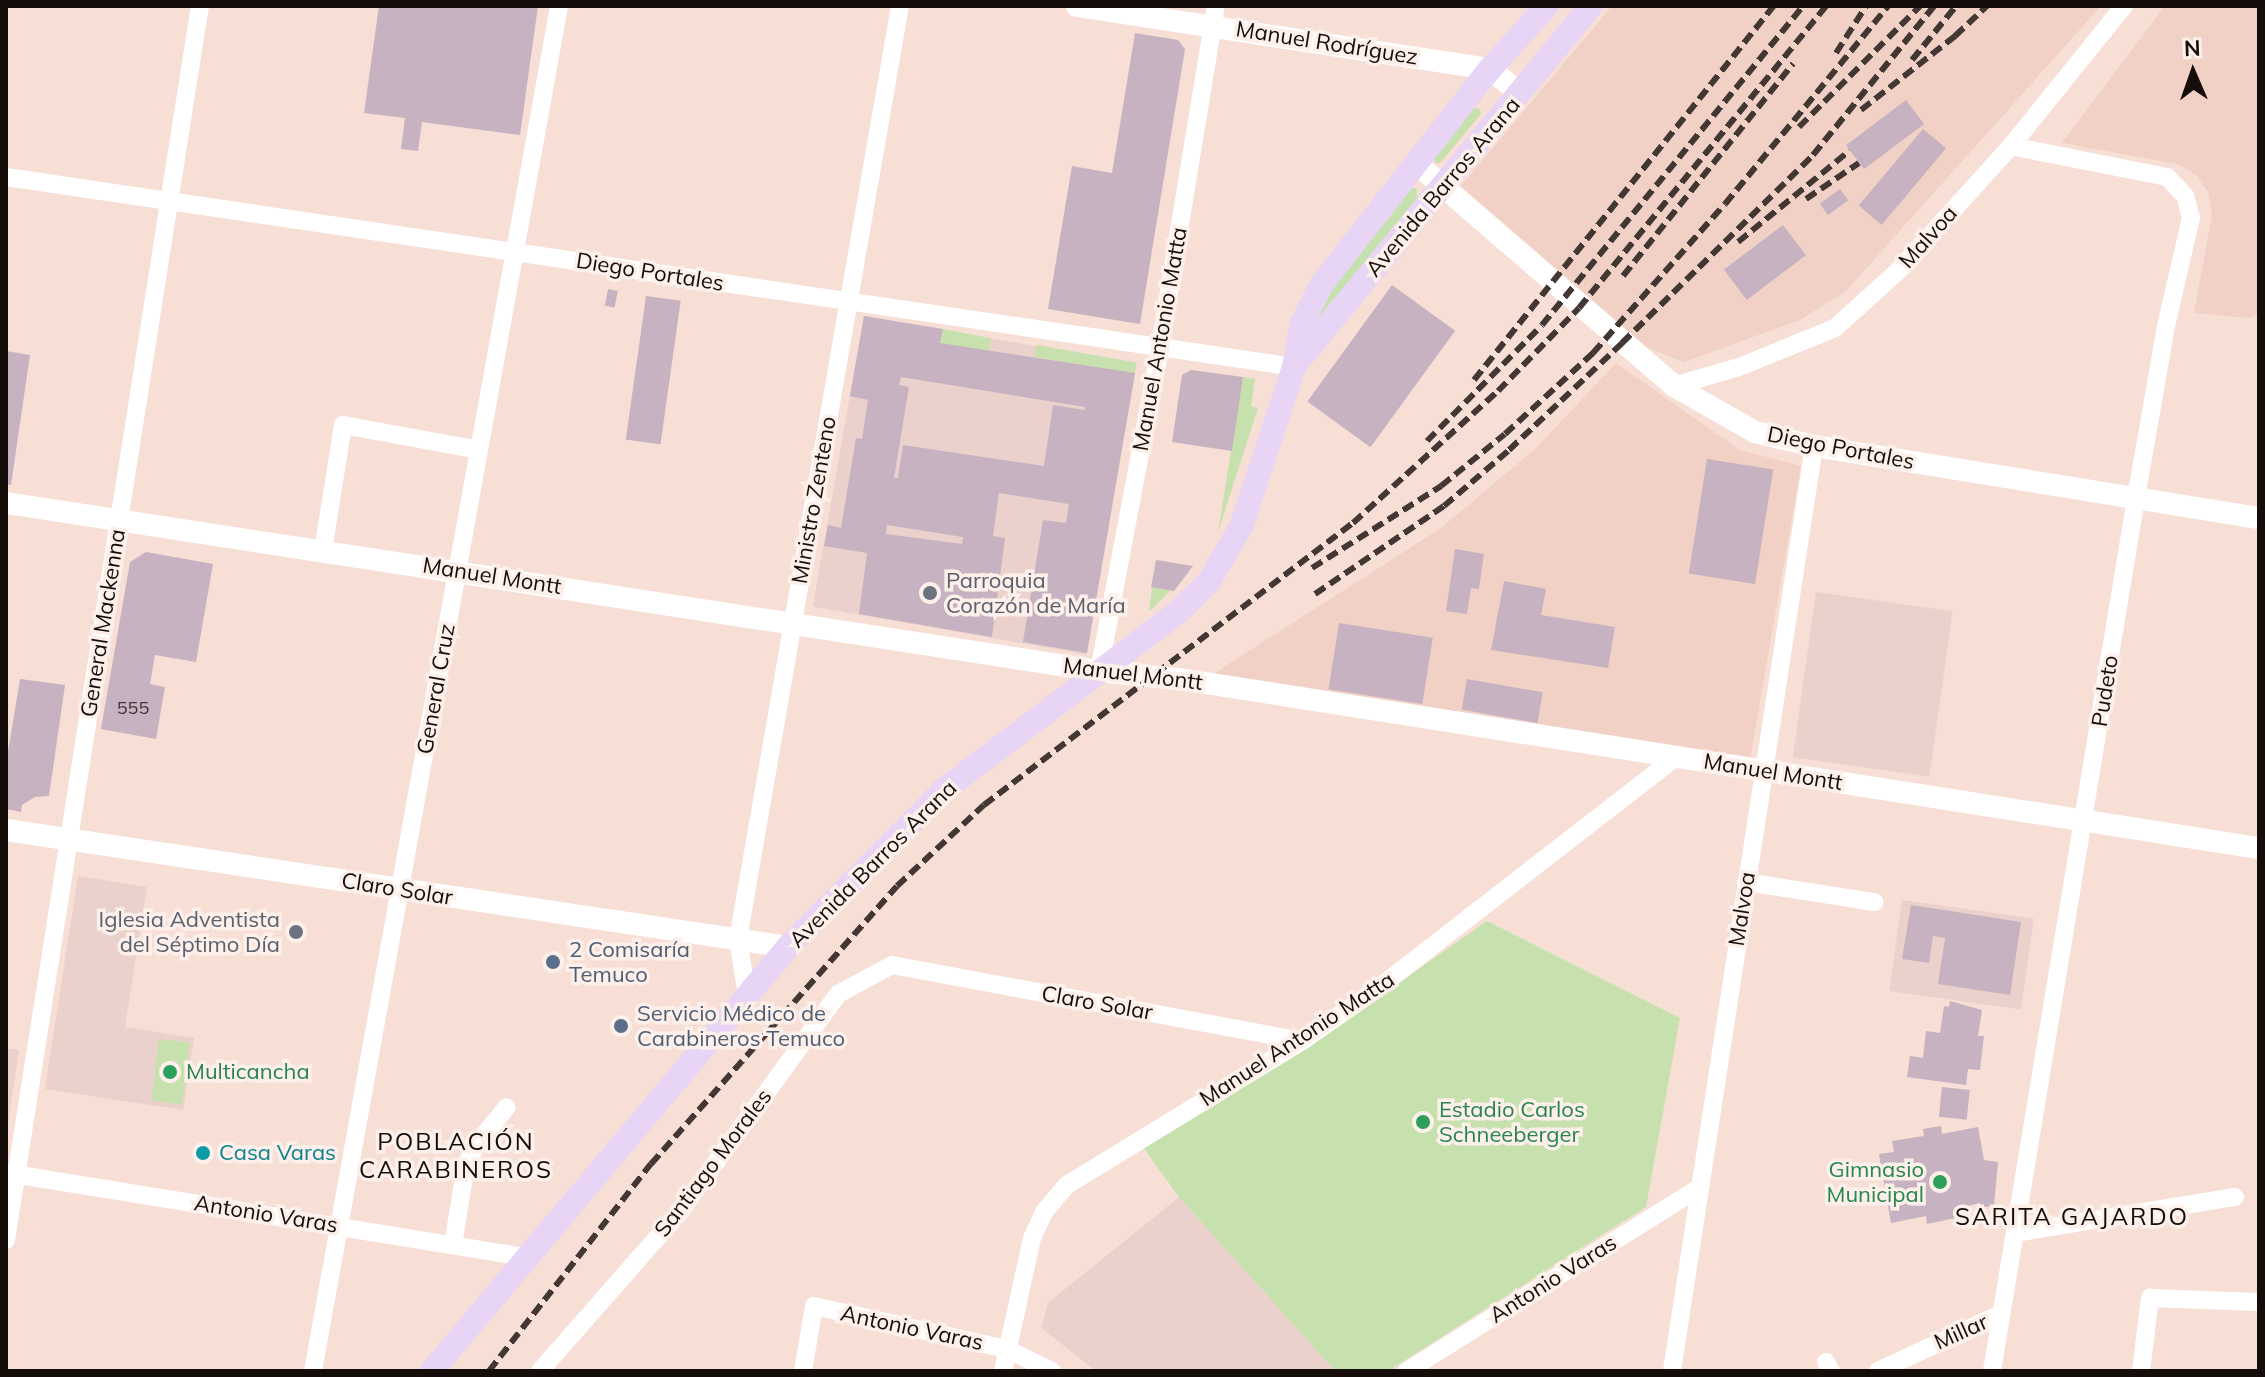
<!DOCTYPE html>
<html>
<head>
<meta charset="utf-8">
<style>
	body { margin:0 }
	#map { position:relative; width:2265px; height:1377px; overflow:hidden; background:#f7dfd6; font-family:Mulish,sans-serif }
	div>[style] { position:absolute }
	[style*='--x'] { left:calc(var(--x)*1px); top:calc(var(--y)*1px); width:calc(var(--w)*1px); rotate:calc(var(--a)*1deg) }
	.built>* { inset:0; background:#f1d1c5 }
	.education>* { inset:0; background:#ead1cb; transform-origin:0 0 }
	.green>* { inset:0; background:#c7e1ae; transform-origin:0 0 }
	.building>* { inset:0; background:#c6b2c0; transform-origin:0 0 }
	.minor>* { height:18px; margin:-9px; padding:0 9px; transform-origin:9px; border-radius:9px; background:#fff }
	.tertiary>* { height:22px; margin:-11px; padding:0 11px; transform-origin:11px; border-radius:11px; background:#fff }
	.secondary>* { height:24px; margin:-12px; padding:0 12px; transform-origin:12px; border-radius:12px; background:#e8d4f5 }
	.rail>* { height:6px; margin-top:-3px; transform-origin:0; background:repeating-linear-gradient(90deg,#423733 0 12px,transparent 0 18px) }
	.dots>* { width:22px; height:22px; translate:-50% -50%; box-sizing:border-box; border:4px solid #fdefe9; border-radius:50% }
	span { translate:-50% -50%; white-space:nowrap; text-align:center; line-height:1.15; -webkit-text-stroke:7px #fdefe9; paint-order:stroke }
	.number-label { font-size:18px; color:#413638 }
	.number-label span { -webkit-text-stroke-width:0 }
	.street-label { font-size:22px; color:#150d0a }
	.worship-label { font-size:22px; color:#5b616d }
	.left { translate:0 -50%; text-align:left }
	.right { translate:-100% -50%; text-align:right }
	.service-label { font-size:22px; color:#4e5e75 }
	.leisure-label { font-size:22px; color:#27864d }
	.culture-label { font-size:22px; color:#0d838f }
	.neighbourhood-label { font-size:24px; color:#150d0a; letter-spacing:2px }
	.frame { position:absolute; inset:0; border:8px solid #150d0a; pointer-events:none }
	.north { position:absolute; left:2153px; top:32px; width:80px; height:80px; -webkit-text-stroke:6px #fdefe9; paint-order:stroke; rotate:358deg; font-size:22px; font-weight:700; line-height:32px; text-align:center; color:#150d0a }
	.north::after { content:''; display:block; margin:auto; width:28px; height:36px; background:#150d0a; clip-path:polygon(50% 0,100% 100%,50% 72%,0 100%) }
</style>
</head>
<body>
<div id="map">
	<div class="built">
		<i style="clip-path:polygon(1612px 6px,2101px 6px,1846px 291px,1800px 320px,1684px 362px,1648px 348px,1461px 186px)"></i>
		<i style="clip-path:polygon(2165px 6px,2259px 6px,2259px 315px,2248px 318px,2194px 313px,2212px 215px,2208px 192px,2195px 174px,2177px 164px,2062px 143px)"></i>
		<i style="clip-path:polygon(1616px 363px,1740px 450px,1801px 466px,1750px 760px,1213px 674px,1441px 528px,1535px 449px)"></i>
	</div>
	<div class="education">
		<i style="left:864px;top:316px;width:277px;height:295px;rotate:10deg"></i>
		<i style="left:1816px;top:592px;width:138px;height:167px;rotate:8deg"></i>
		<i style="clip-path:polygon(78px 876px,147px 887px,125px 1027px,194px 1038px,183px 1110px,45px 1089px)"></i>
		<i style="left:1902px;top:900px;width:133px;height:92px;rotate:8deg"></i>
		<i style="clip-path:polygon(6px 1048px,19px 1050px,6px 1136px)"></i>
		<i style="clip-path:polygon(1179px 1197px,1335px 1371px,1096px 1371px,1041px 1328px,1048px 1303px)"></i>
	</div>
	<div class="green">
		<i style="clip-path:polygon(1479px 108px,1481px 114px,1440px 163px,1436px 163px,1434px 159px,1472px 109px)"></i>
		<i style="clip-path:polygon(1406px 188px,1416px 188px,1418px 199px,1314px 329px,1327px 289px)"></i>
		<i style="left:943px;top:329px;width:49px;height:14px;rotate:11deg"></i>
		<i style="left:1037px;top:345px;width:101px;height:12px;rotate:10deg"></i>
		<i style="clip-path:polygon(1243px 377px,1255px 379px,1251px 406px,1258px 408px,1218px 532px)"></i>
		<i style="clip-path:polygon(1152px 587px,1171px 590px,1149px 612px)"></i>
		<i style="clip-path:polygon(1487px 921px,1680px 1018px,1646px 1207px,1388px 1371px,1335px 1371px,1179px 1197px,1143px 1147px,1315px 1042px)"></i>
		<i style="left:159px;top:1039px;width:31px;height:62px;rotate:7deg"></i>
	</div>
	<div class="building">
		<i style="clip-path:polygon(379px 6px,538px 6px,520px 135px,422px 122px,418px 151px,401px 149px,405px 118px,364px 113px)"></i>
		<i style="clip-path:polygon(1135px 33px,1178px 40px,1185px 49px,1140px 324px,1048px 309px,1072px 166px,1112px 173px)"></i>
		<i style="left:1906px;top:100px;width:30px;height:75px;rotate:53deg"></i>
		<i style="left:1923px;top:129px;width:30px;height:100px;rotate:40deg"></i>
		<i style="left:1840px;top:189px;width:14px;height:25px;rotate:54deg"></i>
		<i style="left:1783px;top:225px;width:38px;height:74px;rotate:53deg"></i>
		<i style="left:1392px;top:285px;width:78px;height:144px;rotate:36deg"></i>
		<i style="left:608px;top:289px;width:10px;height:17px;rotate:11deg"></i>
		<i style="left:646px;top:296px;width:35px;height:145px;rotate:8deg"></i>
		<i style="clip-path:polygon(evenodd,864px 316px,943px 329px,940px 343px,1135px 373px,1087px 653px,1023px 642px,1043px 520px,1066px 523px,1069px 504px,999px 493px,993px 536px,1005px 538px,992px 637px,859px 614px,867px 553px,824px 546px,828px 525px,841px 528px,856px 438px,862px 439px,868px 400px,850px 396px,864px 316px,901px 377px,1085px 407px,1085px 410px,1053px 405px,1044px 466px,903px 445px,898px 478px,894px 478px,909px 387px,899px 385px,901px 377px,864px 316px,887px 525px,963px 537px,962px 544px,886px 534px,887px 525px)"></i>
		<i style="clip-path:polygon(6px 351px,30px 355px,11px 485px,6px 484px)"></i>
		<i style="clip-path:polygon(1191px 370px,1243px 377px,1232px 451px,1172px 442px,1182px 375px)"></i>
		<i style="left:1707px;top:459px;width:67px;height:116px;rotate:9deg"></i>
		<i style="clip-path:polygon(1455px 549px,1484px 554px,1479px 589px,1471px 588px,1467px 614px,1446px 611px)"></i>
		<i style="clip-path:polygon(146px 552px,213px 564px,196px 662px,155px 655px,150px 684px,165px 687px,156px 739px,101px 729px,130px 562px)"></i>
		<i style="clip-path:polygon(1156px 560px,1193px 566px,1174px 591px,1151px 587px)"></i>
		<i style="clip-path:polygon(1504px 581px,1546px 589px,1541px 615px,1615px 627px,1608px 668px,1491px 650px)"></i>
		<i style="left:1339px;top:623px;width:95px;height:67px;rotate:9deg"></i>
		<i style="clip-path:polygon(20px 679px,65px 685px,49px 796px,35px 797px,22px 805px,21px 812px,6px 809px,6px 764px)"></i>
		<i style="left:1467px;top:679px;width:77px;height:31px;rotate:10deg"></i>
		<i style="clip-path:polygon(1911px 905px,2021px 922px,2010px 995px,1938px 984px,1945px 938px,1933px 936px,1929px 963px,1902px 959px)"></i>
		<i style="clip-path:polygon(1950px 1001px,1982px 1010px,1978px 1036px,1984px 1036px,1980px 1070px,1968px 1069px,1966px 1085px,1907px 1077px,1910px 1056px,1923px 1058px,1926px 1031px,1940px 1033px,1944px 1006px,1949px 1007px)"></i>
		<i style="left:1942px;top:1087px;width:28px;height:30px;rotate:6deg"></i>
		<i style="clip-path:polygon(1941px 1126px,1942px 1134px,1978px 1127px,1984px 1160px,1998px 1162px,1994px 1205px,1982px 1208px,1980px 1203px,1963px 1207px,1965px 1216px,1927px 1224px,1926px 1216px,1891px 1223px,1879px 1154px,1894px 1152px,1892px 1141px,1924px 1136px,1923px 1129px)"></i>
	</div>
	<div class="minor">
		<i style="--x:6;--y:177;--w:1302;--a:8.39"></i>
		<i style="--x:1674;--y:386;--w:68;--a:-16.3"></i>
		<i style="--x:1739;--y:367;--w:104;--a:-22.1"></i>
		<i style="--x:1835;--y:328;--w:85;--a:-42.1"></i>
		<i style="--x:1898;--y:271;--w:169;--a:-47.9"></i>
		<i style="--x:2011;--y:146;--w:180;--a:-51.1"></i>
		<i style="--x:323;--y:551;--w:128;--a:-81"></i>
		<i style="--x:343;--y:425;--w:138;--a:10.4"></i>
		<i style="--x:1099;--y:671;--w:318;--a:-79.3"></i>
		<i style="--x:1158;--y:359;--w:358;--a:-80.7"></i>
		<i style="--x:1746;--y:882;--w:130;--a:8.9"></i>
		<i style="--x:747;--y:995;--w:57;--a:-99.1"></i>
		<i style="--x:738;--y:939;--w:947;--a:-80.15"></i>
		<i style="--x:7;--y:1173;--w:525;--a:9.21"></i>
		<i style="--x:2015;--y:1233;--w:223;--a:-9.3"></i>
		<i style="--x:6;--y:1240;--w:1249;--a:-81.07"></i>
		<i style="--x:453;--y:1245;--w:81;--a:-80.8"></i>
		<i style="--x:466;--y:1165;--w:26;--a:-62"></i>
		<i style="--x:478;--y:1142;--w:45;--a:-50.4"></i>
		<i style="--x:1826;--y:1362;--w:10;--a:61"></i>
		<i style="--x:313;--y:1371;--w:1387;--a:-79.78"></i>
		<i style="--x:540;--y:1371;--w:210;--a:-48.7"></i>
		<i style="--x:679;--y:1213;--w:271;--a:-54"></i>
		<i style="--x:838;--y:994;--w:61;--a:-28.2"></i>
		<i style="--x:892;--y:965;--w:417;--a:10.5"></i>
		<i style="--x:803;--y:1371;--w:66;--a:-80.4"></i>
		<i style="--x:814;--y:1306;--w:198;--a:12.6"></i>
		<i style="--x:1007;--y:1349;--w:50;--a:26.1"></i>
		<i style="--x:1003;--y:1371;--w:136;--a:-77.7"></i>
		<i style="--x:1032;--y:1238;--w:29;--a:-65"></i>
		<i style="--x:1044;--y:1212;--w:35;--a:-50"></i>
		<i style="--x:1067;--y:1185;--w:276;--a:-31.5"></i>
		<i style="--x:1302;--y:1041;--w:91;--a:-34.7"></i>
		<i style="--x:1377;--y:989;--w:378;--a:-37.8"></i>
		<i style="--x:1407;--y:1371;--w:346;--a:-32.1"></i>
		<i style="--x:1672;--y:1371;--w:936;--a:-81.27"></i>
		<i style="--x:1878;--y:1371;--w:136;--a:-24.9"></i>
		<i style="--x:1992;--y:1371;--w:885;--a:-80.63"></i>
		<i style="--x:2136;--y:498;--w:175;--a:-80.1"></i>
		<i style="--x:2166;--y:326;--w:111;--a:-77"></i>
		<i style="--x:2191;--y:218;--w:23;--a:-105"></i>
		<i style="--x:2185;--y:196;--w:26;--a:-133"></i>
		<i style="--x:2167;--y:177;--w:159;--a:-168.8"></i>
		<i style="--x:2141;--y:1371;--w:74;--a:-83"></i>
		<i style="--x:2150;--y:1298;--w:109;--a:2.1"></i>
	</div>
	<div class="tertiary">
		<i style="--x:1077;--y:6;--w:418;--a:8.7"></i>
		<i style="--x:1490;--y:69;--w:38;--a:39"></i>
		<i style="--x:1417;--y:164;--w:340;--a:40.8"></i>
		<i style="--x:1674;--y:386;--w:93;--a:29.6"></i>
		<i style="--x:1755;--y:432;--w:61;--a:13.3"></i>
		<i style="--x:1814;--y:446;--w:451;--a:9.2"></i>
		<i style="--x:6;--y:503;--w:1106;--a:8.74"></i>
		<i style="--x:1099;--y:671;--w:87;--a:5.9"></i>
		<i style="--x:1186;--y:680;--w:1086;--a:8.9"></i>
		<i style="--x:6;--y:830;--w:791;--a:8.51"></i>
	</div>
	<div class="secondary">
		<i style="--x:1295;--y:365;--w:465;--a:-50.5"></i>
		<i style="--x:432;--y:1371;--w:554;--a:-49.98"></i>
		<i style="--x:788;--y:947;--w:223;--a:-45.2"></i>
		<i style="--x:945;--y:789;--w:293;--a:-37.2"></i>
		<i style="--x:1178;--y:612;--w:42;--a:-44"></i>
		<i style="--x:1208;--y:583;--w:67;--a:-59.6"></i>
		<i style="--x:1242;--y:525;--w:166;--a:-71.8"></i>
		<i style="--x:1294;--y:367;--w:44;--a:-79.5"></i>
		<i style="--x:1302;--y:324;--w:43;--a:-64"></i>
		<i style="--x:1321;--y:285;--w:274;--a:-52"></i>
		<i style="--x:1490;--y:69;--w:85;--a:-47.9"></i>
	</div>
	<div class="rail">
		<i style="--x:1836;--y:53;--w:56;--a:-57.4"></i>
		<i style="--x:1912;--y:60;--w:70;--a:-50.8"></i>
		<i style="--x:1861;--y:110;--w:120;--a:-38.2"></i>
		<i style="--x:1955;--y:36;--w:44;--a:-43.2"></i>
		<i style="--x:1799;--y:127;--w:171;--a:-45"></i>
		<i style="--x:1806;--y:199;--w:64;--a:-34.2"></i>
		<i style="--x:1738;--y:242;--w:144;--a:-39.3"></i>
		<i style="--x:1623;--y:276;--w:272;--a:-51.3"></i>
		<i style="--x:1474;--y:380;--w:479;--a:-51.3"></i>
		<i style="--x:1427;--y:441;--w:163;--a:-45.2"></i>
		<i style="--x:1542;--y:325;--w:412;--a:-50.7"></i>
		<i style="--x:1312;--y:568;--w:153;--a:-32.4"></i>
		<i style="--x:1441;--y:486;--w:82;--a:-39.1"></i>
		<i style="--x:1505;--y:434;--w:120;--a:-42.6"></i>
		<i style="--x:1593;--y:353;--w:199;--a:-48.5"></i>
		<i style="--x:1725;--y:204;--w:256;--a:-50.5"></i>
		<i style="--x:1315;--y:594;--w:156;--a:-34.3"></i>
		<i style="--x:1444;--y:506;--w:86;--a:-40.7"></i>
		<i style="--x:1509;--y:450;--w:156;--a:-43.4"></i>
		<i style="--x:1622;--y:343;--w:268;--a:-44.5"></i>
		<i style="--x:1813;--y:155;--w:192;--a:-50.9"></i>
		<i style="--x:489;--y:1371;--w:263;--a:-52"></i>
		<i style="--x:651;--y:1164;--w:371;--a:-48.5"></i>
		<i style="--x:897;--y:886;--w:119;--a:-43"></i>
		<i style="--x:984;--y:805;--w:464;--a:-37.4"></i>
		<i style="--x:1353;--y:523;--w:196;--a:-42.3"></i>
		<i style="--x:1498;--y:391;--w:116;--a:-45.7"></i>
		<i style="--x:1579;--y:308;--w:390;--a:-50.7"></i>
	</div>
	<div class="dots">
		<i style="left:930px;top:593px;background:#6b7280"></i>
		<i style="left:296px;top:932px;background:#6b7280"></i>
		<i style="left:553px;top:962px;background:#5c6f8a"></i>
		<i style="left:621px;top:1026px;background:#5c6f8a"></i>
		<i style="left:170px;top:1072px;background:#2e9e5b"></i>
		<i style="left:1423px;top:1122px;background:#2e9e5b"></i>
		<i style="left:203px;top:1153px;background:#0f9aa8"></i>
		<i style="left:1940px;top:1182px;background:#2e9e5b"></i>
	</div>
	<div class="number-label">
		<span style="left:133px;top:708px">555</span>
	</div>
	<div class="street-label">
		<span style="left:1327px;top:43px;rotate:9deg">Manuel Rodríguez</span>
		<span style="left:1443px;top:187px;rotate:-50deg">Avenida Barros Arana</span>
		<span style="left:1928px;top:237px;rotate:-48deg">Malvoa</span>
		<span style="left:650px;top:272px;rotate:9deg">Diego Portales</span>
		<span style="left:1160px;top:339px;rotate:-80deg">Manuel Antonio Matta</span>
		<span style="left:1841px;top:448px;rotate:11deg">Diego Portales</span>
		<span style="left:814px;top:500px;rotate:-80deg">Ministro Zenteno</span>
		<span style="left:492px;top:576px;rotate:9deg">Manuel Montt</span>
		<span style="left:103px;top:623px;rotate:-81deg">General Mackenna</span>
		<span style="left:1133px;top:674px;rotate:7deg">Manuel Montt</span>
		<span style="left:436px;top:689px;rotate:-80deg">General Cruz</span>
		<span style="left:2105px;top:691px;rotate:-81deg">Pudeto</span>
		<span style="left:1773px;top:772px;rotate:9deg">Manuel Montt</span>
		<span style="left:873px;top:864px;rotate:-45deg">Avenida Barros Arana</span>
		<span style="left:397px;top:889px;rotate:9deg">Claro Solar</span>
		<span style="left:1742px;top:909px;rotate:-81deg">Malvoa</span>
		<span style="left:1097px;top:1003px;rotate:10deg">Claro Solar</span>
		<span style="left:1297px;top:1039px;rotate:-33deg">Manuel Antonio Matta</span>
		<span style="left:713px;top:1163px;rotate:-53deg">Santiago Morales</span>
		<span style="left:266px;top:1214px;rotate:9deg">Antonio Varas</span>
		<span style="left:1553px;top:1279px;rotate:-32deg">Antonio Varas</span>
		<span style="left:912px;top:1328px;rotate:12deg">Antonio Varas</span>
		<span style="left:1961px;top:1332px;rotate:-24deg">Millar</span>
	</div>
	<div class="worship-label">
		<span class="left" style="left:946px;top:593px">Parroquia<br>Corazón de María</span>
		<span class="right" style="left:280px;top:932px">Iglesia Adventista<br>del Séptimo Día</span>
	</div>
	<div class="service-label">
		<span class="left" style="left:569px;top:962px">2 Comisaría<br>Temuco</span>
		<span class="left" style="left:637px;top:1026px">Servicio Médico de<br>Carabineros Temuco</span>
	</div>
	<div class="leisure-label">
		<span class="left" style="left:186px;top:1072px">Multicancha</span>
		<span class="left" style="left:1439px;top:1122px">Estadio Carlos<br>Schneeberger</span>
		<span class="right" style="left:1924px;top:1182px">Gimnasio<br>Municipal</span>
	</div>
	<div class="culture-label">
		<span class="left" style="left:219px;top:1153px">Casa Varas</span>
	</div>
	<div class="neighbourhood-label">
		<span style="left:456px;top:1156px">POBLACIÓN<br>CARABINEROS</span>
		<span style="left:2072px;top:1217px">SARITA GAJARDO</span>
	</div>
	<div class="frame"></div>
	<div class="north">N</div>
</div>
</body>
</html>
